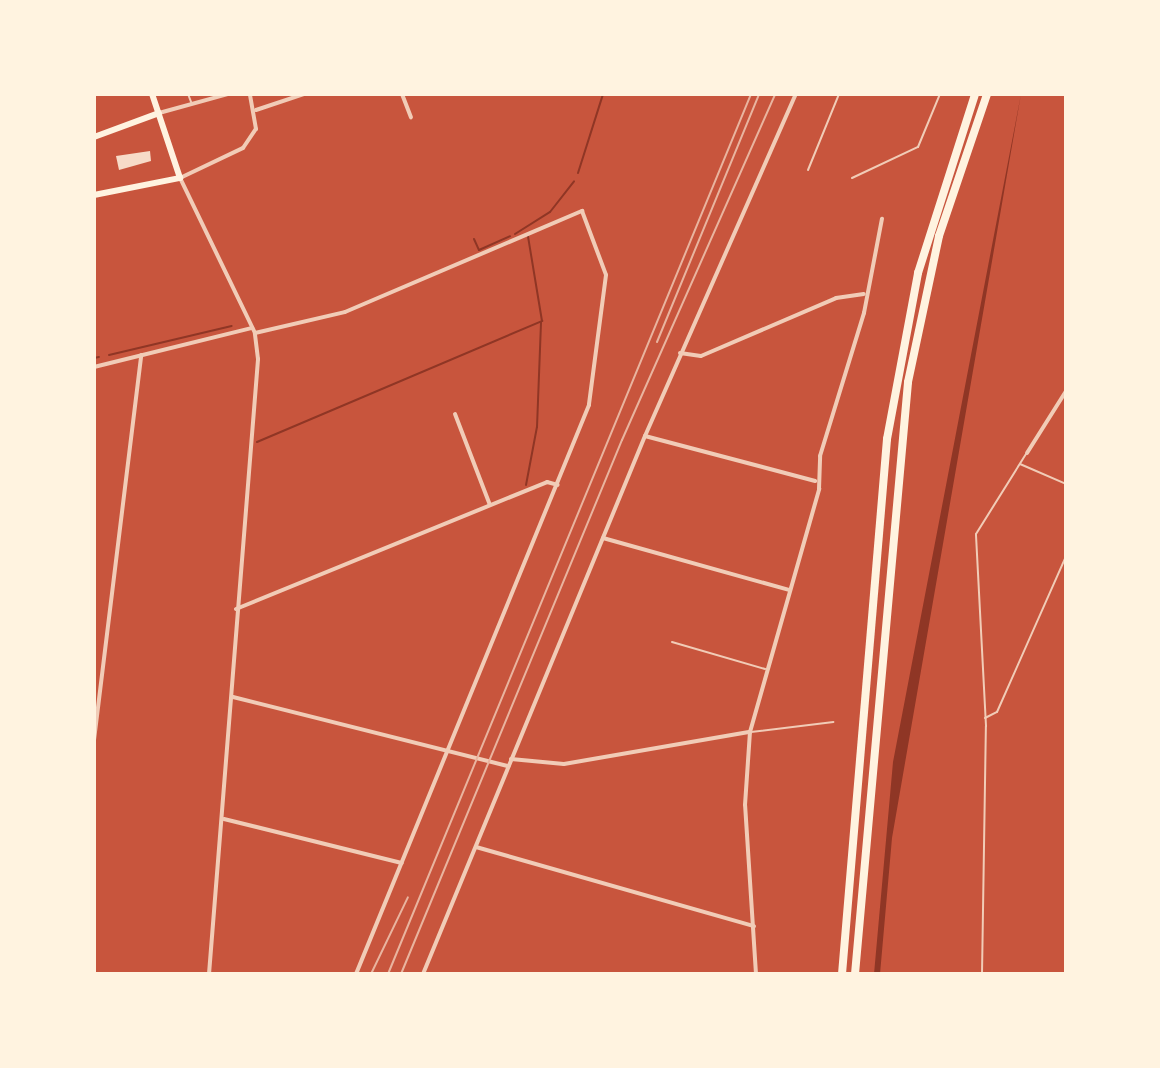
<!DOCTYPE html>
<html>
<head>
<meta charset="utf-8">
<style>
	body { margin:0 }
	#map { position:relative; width:1160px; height:1068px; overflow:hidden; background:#c8553d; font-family:"Roboto Condensed",sans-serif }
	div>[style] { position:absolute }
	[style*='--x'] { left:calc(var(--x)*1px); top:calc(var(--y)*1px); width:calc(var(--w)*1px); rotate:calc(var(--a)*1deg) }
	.water>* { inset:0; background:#8f3625 }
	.stream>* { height:2px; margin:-1px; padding:0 1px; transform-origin:1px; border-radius:1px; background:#8f3625 }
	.building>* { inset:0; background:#f7dbc8 }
	.service>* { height:2px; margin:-1px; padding:0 1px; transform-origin:1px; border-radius:1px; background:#f1ccb7 }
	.minor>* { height:4px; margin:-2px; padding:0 2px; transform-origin:2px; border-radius:2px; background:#f1ccb7 }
	.secondary>* { height:6px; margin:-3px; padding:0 3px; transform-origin:3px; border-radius:3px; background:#fff3e0 }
	.motorway>* { height:8px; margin:-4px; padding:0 4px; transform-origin:4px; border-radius:4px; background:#fff3e0 }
	.tram>* { height:2px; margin:-1px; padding:0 1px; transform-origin:1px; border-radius:1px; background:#e9b49f }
	.rail>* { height:2px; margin:-1px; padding:0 1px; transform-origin:1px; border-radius:1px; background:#e9b49f }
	span { translate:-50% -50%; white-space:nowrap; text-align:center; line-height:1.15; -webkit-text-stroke:6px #fff3e0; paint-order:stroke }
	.frame { position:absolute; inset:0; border:96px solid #fff3e0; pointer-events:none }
</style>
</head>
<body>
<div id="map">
	<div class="water">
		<i style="clip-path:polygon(1021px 94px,892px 838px,880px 974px,874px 974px,893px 762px)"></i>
	</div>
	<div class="stream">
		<i style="--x:578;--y:173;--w:83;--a:-72.4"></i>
		<i style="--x:515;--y:234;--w:41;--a:-32.2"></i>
		<i style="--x:550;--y:212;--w:39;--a:-52"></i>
		<i style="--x:474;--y:239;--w:12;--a:66"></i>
		<i style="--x:479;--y:250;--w:34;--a:-24"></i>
		<i style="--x:109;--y:355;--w:126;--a:-13.3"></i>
		<i style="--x:94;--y:358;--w:5;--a:-11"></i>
		<i style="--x:257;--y:442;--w:310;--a:-23"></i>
		<i style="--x:542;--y:321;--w:86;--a:-99.4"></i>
		<i style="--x:526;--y:485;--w:59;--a:-79.3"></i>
		<i style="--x:537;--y:427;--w:105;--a:-87.8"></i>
	</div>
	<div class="building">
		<i style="clip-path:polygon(150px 151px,151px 161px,119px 170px,116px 156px)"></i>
	</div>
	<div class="service">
		<i style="--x:188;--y:94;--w:9;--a:69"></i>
		<i style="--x:808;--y:170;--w:82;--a:-67.8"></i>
		<i style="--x:852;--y:178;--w:73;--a:-25.2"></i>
		<i style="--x:918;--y:147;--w:57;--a:-67.5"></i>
		<i style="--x:1020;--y:464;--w:50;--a:23.5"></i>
		<i style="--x:672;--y:642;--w:97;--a:16.2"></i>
		<i style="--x:985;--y:718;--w:13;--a:-27"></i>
		<i style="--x:997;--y:712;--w:171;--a:-66.1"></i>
		<i style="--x:751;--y:732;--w:83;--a:-7"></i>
		<i style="--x:982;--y:974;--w:248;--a:-89.1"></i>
		<i style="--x:986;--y:726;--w:192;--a:-93"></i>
		<i style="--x:976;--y:534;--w:94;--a:-58"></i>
	</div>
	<div class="minor">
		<i style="--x:402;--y:94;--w:25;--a:69"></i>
		<i style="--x:256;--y:110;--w:51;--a:-18.4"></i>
		<i style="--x:159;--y:113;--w:72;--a:-15.4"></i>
		<i style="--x:255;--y:333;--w:92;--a:-13.1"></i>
		<i style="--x:345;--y:312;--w:258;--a:-23.1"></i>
		<i style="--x:582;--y:211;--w:68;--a:69.4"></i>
		<i style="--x:606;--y:275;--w:131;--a:97.5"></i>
		<i style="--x:589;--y:405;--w:615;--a:112.27"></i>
		<i style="--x:680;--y:353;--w:21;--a:8"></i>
		<i style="--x:701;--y:356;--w:147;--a:-23.2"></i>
		<i style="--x:836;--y:298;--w:28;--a:-8"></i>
		<i style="--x:94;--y:367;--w:163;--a:-13.9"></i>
		<i style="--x:455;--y:414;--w:97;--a:69"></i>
		<i style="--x:645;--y:436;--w:176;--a:14.8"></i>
		<i style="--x:1027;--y:453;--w:73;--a:-57.8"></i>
		<i style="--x:603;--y:538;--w:193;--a:15.6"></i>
		<i style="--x:236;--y:609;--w:336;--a:-22.2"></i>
		<i style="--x:547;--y:482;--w:11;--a:15"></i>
		<i style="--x:233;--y:697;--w:284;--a:14.1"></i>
		<i style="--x:94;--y:740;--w:388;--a:-83"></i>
		<i style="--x:511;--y:759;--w:53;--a:5.4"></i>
		<i style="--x:564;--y:764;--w:189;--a:-9.8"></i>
		<i style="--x:224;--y:819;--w:183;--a:13.9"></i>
		<i style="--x:476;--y:847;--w:289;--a:15.9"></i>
		<i style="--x:209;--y:974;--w:617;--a:-85.44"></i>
		<i style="--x:258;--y:359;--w:26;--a:-97"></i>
		<i style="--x:255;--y:333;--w:172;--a:-115.8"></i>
		<i style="--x:180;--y:178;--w:70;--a:-25.5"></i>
		<i style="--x:243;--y:148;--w:23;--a:-56"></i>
		<i style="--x:256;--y:129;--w:36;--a:-100"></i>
		<i style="--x:423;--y:974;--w:582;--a:-67.58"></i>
		<i style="--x:645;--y:436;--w:374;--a:-66.2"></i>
		<i style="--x:756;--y:974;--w:169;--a:-93.7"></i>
		<i style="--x:745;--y:805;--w:73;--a:-86.1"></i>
		<i style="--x:750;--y:732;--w:253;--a:-74.1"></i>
		<i style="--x:819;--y:489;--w:33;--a:-88"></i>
		<i style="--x:820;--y:456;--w:150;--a:-72.9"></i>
		<i style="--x:864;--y:313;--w:96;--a:-79.2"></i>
	</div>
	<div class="secondary">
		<i style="--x:94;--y:137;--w:69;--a:-20.3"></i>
		<i style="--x:94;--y:195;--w:88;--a:-11.2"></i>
		<i style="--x:180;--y:178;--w:89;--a:-108.4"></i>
	</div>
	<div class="motorway">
		<i style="--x:842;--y:974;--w:537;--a:-85.19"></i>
		<i style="--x:887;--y:439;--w:169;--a:-79.4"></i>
		<i style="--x:918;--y:273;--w:188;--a:-72.3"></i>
		<i style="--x:855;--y:974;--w:594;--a:-84.88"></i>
		<i style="--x:908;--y:382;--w:149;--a:-78"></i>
		<i style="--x:939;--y:236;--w:150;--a:-71.3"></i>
	</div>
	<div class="tram">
		<i style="--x:657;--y:342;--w:268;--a:-67.6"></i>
		<i style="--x:401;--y:974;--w:578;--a:-67.52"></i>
		<i style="--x:622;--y:440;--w:378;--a:-66.1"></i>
	</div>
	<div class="rail">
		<i style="--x:371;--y:974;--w:85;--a:-64.3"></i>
		<i style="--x:388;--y:974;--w:952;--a:-67.58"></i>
	</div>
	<div class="frame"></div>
</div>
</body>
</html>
